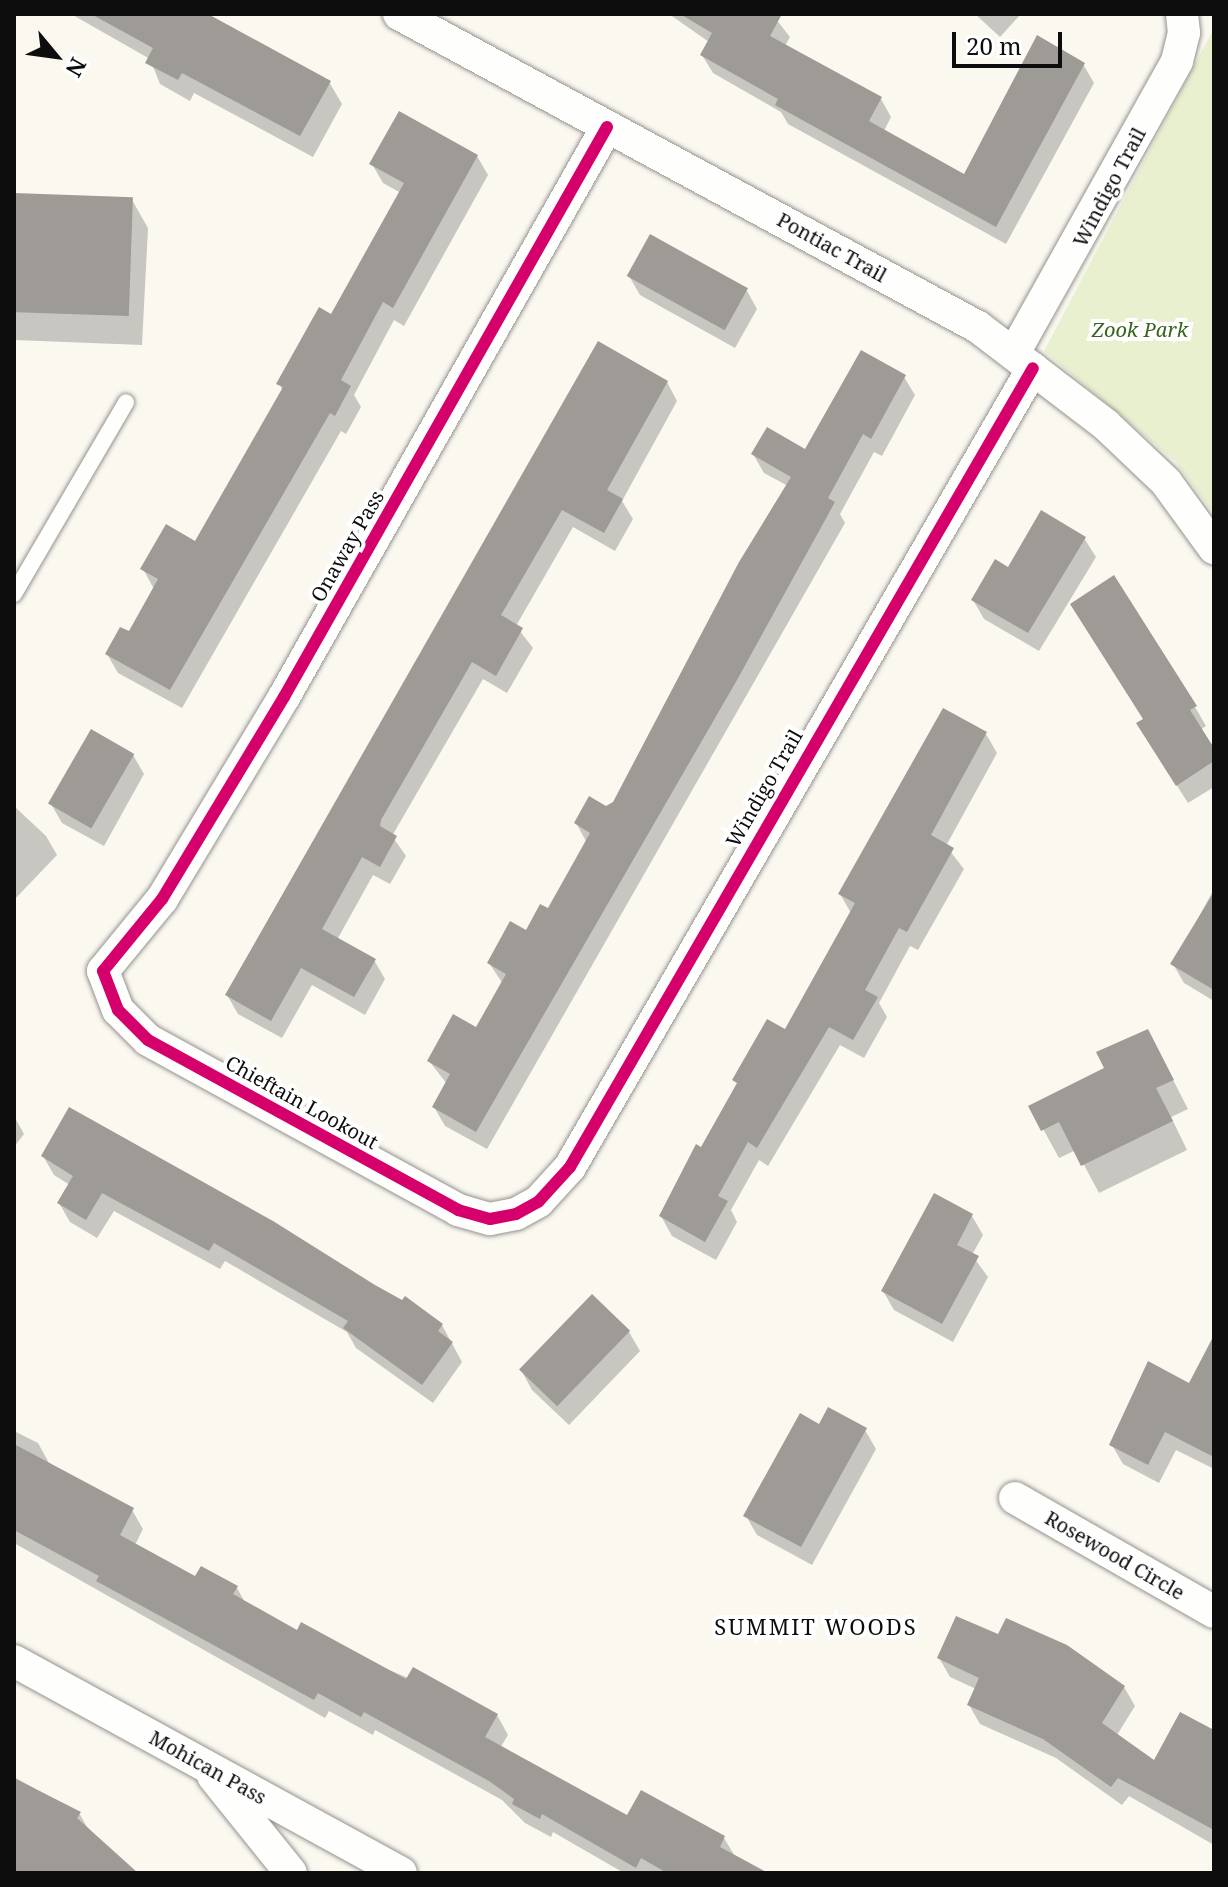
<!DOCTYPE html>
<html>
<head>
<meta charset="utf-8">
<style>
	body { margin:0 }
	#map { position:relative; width:1228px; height:1887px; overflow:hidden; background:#fbf8f0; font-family:"Noto Serif",serif }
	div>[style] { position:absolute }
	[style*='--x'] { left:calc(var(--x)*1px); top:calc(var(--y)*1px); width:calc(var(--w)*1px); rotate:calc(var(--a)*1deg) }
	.green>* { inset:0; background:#e8f0d0 }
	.shadow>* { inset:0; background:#0003 }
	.building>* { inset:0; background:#9e9a96; transform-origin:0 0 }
	.roads { filter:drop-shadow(0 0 2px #94938f) drop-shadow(0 0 2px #94938f) }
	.lane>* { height:16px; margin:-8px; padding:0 8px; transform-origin:8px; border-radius:8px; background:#fefefd }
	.street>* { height:32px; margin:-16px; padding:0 16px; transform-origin:16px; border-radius:16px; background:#fefefd }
	.cycleway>* { height:12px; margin:-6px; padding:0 6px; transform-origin:6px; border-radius:6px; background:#d6006c }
	span { translate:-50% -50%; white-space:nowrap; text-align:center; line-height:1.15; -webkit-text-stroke:8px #fff; paint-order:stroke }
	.street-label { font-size:20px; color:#0d0d0d }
	.park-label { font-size:20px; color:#35651c; font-style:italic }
	.neighbourhood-label { font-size:22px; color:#0d0d0d; letter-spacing:2px }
	.frame { position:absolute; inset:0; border:16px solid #0d0d0d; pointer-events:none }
	.north { position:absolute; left:16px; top:16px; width:80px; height:80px; -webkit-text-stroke:6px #fff; paint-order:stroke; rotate:119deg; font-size:22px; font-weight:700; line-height:32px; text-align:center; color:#0d0d0d }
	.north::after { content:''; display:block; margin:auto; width:28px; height:36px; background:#0d0d0d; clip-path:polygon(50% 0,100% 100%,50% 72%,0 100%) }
	.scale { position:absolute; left:952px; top:32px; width:110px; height:36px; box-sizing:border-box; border:4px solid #0d0d0d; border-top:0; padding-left:10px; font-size:24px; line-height:28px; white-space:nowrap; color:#0d0d0d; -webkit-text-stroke:6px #fff; paint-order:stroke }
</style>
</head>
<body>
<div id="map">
	<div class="green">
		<i style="clip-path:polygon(1214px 28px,1214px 514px,1175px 461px,1044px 351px)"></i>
	</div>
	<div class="shadow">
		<i style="clip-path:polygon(71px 14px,204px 14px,329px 82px,342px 104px,313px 157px,194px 93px,190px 101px,160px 84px,150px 59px)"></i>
		<i style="clip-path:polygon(669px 14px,772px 14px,790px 37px,785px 46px,881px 99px,891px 117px,884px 131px,965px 176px,1083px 64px,1094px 83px,1006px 244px,788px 124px,781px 112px,713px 73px,702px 55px,709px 42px)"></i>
		<i style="clip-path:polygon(975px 14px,1021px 14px,1000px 37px)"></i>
		<i style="clip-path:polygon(477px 156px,488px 175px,404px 326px,394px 320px,354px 395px,361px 407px,346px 434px,341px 431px,182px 708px,118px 673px,107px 654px,129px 634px,154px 589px,143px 569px,196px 544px,283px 392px,279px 383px,332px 317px,401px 193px,383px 183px,372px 164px)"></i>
		<i style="clip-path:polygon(14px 195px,132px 200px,148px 228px,142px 345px,14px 340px)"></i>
		<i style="clip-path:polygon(629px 276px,746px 289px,757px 309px,735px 348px,640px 295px)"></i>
		<i style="clip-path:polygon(599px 344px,667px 382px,677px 401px,622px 501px,633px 519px,615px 551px,573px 527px,516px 626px,533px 648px,507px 693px,483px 679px,392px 836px,406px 856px,390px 884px,373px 875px,337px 940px,374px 960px,385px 979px,365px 1015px,312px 985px,282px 1038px,238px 1014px,227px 995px)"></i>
		<i style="clip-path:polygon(904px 377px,915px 395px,882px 456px,874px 452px,840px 514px,845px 523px,487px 1149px,445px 1126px,434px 1107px,447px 1084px,429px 1061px,477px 1029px,503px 984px,489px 963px,548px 911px,587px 843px,576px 823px,615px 803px,788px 486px,764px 473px,753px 454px,806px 452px)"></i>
		<i style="clip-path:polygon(1084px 538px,1096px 557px,1039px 651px,984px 619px,973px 600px,1008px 569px)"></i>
		<i style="clip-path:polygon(1195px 707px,1206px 726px,1200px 730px,1214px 752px,1214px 787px,1188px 803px,1138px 724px)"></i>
		<i style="clip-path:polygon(986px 734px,997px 753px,946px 846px,964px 869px,918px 950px,910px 946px,879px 1003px,887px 1017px,864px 1058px,840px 1045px,768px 1166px,759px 1160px,731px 1210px,737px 1222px,716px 1260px,672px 1236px,661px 1216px,738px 1085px,735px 1080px,786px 1032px,851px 913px,840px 894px)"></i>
		<i style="clip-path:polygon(133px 755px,144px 774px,104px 846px,62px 823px,51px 804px)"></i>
		<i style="clip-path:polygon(14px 806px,46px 836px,57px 855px,14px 900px)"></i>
		<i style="clip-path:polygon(1214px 889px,1214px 1001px,1184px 983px,1173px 964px)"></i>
		<i style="clip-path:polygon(1148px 1031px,1188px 1109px,1171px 1117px,1187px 1150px,1099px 1193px,1076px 1150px,1059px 1158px,1031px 1107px,1106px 1069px)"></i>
		<i style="clip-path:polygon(14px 1116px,24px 1134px,14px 1147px)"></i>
		<i style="clip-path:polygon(43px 1156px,374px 1287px,442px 1325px,462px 1362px,433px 1403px,356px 1348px,347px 1332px,225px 1261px,220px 1269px,114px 1211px,97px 1238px,70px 1222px,59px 1203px,70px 1185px,54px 1175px)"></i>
		<i style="clip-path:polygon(972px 1216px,983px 1235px,972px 1255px,988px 1277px,953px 1342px,894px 1310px,883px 1291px)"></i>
		<i style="clip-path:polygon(629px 1332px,640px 1351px,569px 1425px,532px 1390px,521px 1370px)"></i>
		<i style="clip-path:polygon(1214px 1398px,1214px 1469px,1176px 1450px,1159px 1483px,1123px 1464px,1112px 1445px)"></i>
		<i style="clip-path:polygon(865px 1430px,876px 1449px,812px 1565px,757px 1535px,746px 1516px)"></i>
		<i style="clip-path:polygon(14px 1431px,38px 1443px,49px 1463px,132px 1510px,143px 1529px,135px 1545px,196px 1578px,237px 1588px,246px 1604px,298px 1632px,497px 1715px,508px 1735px,500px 1748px,628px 1817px,724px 1838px,736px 1858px,764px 1873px,624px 1873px,553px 1832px,551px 1837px,525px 1823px,502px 1800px,375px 1730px,373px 1735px,329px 1711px,325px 1718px,14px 1543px)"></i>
		<i style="clip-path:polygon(939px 1658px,1124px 1687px,1135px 1706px,1117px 1735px,1155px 1762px,1214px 1732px,1214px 1845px,1129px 1796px,1122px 1805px,1056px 1758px,980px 1724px,969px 1705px,976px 1689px,950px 1677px)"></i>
		<i style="clip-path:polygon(14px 1777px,79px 1813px,90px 1832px,135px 1873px,14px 1873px)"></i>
	</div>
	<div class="building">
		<i style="clip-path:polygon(91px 14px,208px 14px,331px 81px,300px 136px,182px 73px,178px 80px,145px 63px,153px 48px)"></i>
		<i style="clip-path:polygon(680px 14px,782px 14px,770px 36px,882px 97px,869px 121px,964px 174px,1037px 35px,1085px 63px,996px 227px,775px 105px,778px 99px,700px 55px,712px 33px)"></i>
		<i style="clip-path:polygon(399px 111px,478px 155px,393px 308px,383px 302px,341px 380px,351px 386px,335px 416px,330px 413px,170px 690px,105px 654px,120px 627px,129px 631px,158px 579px,140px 569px,166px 524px,195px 541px,283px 387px,276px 384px,319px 307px,331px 314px,404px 183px,369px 164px)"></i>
		<i style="left:14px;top:193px;width:119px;height:119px;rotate:2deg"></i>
		<i style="left:650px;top:234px;width:112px;height:48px;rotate:29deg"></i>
		<i style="clip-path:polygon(598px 341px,668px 381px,607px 490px,623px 499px,604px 533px,562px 510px,501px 615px,523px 628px,496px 676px,472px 662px,381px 820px,380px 826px,397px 836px,380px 867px,362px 857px,322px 929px,376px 959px,354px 997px,301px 968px,271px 1021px,225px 995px)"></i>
		<i style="clip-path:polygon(861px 350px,906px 375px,871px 439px,863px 434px,828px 498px,835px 502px,737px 680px,476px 1132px,432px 1107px,450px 1074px,427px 1061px,453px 1014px,476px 1027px,506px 974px,487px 963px,510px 921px,526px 930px,540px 904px,548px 908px,590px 833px,574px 823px,589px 796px,606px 806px,613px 802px,739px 562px,791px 477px,751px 454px,767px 427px,805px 449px)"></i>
		<i style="clip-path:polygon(1041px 510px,1086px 537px,1028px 633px,971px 600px,995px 559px,1008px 567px)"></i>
		<i style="clip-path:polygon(1114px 575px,1197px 706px,1190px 710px,1214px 748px,1214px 761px,1176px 786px,1136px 723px,1143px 719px,1070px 604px)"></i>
		<i style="clip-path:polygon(943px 708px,987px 732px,931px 835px,954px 848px,907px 932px,899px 928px,865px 990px,878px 997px,853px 1040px,829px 1027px,757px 1148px,748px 1142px,718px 1196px,728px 1201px,705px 1242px,659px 1216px,696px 1144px,701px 1147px,737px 1083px,732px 1080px,767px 1019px,785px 1029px,855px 903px,838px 894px)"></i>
		<i style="left:91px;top:729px;width:50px;height:86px;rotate:30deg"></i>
		<i style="clip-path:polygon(1214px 892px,1214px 990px,1170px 964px)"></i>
		<i style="clip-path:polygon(1148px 1029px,1174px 1080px,1156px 1088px,1173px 1121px,1081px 1166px,1059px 1122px,1041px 1131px,1028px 1106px,1104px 1068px,1096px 1052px)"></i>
		<i style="clip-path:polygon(69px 1107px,273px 1221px,375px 1285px,402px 1300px,405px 1296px,443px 1324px,438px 1331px,453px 1342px,422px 1385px,343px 1328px,348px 1321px,214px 1243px,209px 1251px,102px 1193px,86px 1220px,57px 1203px,73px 1176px,41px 1156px)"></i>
		<i style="clip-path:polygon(934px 1193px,973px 1214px,957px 1245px,979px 1256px,942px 1324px,881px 1291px)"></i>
		<i style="left:592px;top:1294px;width:53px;height:105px;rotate:44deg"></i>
		<i style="clip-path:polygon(1214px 1335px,1214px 1457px,1165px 1432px,1148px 1465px,1109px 1445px,1148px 1361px,1189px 1383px)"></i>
		<i style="clip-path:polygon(828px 1407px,867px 1428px,801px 1547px,743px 1516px,800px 1413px,819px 1424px)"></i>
		<i style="clip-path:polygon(14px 1444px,134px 1508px,120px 1535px,195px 1576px,201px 1566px,238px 1586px,233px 1594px,297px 1630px,301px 1622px,406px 1679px,413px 1667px,498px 1714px,485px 1737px,627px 1815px,641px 1790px,725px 1836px,720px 1847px,768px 1873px,667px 1873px,641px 1858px,636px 1868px,542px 1814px,540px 1819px,512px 1804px,514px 1799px,489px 1781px,364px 1712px,361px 1717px,318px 1693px,314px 1700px,96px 1581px,99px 1576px,14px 1530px)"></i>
		<i style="clip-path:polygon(956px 1616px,998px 1634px,1006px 1618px,1067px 1645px,1125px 1686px,1102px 1723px,1154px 1760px,1180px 1712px,1214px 1730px,1214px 1830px,1118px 1778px,1111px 1787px,1043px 1739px,967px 1705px,979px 1678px,937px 1658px)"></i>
		<i style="clip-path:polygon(14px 1778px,81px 1812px,77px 1818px,138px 1873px,14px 1873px)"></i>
	</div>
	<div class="roads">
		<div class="lane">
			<i style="--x:14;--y:594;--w:222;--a:-59.7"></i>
		</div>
		<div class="street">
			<i style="--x:399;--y:14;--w:658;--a:28.4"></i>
			<i style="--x:978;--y:327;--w:161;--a:37.4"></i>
			<i style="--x:1106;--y:425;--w:83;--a:43.5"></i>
			<i style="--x:1166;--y:482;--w:82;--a:54"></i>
			<i style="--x:607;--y:127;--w:655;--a:119.54"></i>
			<i style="--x:284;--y:697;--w:236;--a:121.1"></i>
			<i style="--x:162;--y:899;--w:93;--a:129.3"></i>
			<i style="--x:103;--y:971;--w:42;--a:69"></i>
			<i style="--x:118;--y:1010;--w:42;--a:45"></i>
			<i style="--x:148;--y:1040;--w:354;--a:28.7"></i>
			<i style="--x:458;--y:1210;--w:33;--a:16"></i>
			<i style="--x:490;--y:1219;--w:26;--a:-11"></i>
			<i style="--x:516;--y:1214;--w:26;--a:-29"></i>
			<i style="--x:539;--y:1201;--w:46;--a:-47.6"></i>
			<i style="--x:570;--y:1167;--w:923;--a:-59.91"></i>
			<i style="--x:1014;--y:353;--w:334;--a:-60.8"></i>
			<i style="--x:1177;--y:61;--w:29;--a:-76"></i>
			<i style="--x:1184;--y:33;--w:19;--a:-96"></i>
			<i style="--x:1015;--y:1498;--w:229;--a:29.8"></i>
			<i style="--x:14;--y:1661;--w:441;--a:28.7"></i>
			<i style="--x:213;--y:1776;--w:124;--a:51.2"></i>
		</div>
	</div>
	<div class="cycleway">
		<i style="--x:607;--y:127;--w:655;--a:119.54"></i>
		<i style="--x:284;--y:697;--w:236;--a:121.1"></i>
		<i style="--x:162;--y:899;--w:93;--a:129.3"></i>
		<i style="--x:103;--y:971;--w:42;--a:69"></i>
		<i style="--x:118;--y:1010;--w:42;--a:45"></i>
		<i style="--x:148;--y:1040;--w:354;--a:28.7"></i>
		<i style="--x:458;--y:1210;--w:33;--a:16"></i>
		<i style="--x:490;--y:1219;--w:26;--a:-11"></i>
		<i style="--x:516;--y:1214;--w:26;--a:-29"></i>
		<i style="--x:539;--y:1201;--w:46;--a:-47.6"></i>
		<i style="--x:570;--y:1167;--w:923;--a:-59.91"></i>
	</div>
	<div class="street-label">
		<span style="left:1109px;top:187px;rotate:-62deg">Windigo Trail</span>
		<span style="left:832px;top:247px;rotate:29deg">Pontiac Trail</span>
		<span style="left:347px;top:546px;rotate:-60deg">Onaway Pass</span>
		<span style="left:764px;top:788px;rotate:-60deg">Windigo Trail</span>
		<span style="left:302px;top:1102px;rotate:29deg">Chieftain Lookout</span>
		<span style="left:1115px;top:1555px;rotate:30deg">Rosewood Circle</span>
		<span style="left:208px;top:1767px;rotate:29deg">Mohican Pass</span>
	</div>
	<div class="park-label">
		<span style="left:1140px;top:329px">Zook Park</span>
	</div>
	<div class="neighbourhood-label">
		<span style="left:816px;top:1627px">SUMMIT WOODS</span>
	</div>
	<div class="frame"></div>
	<div class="north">N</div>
	<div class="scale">20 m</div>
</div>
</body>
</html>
